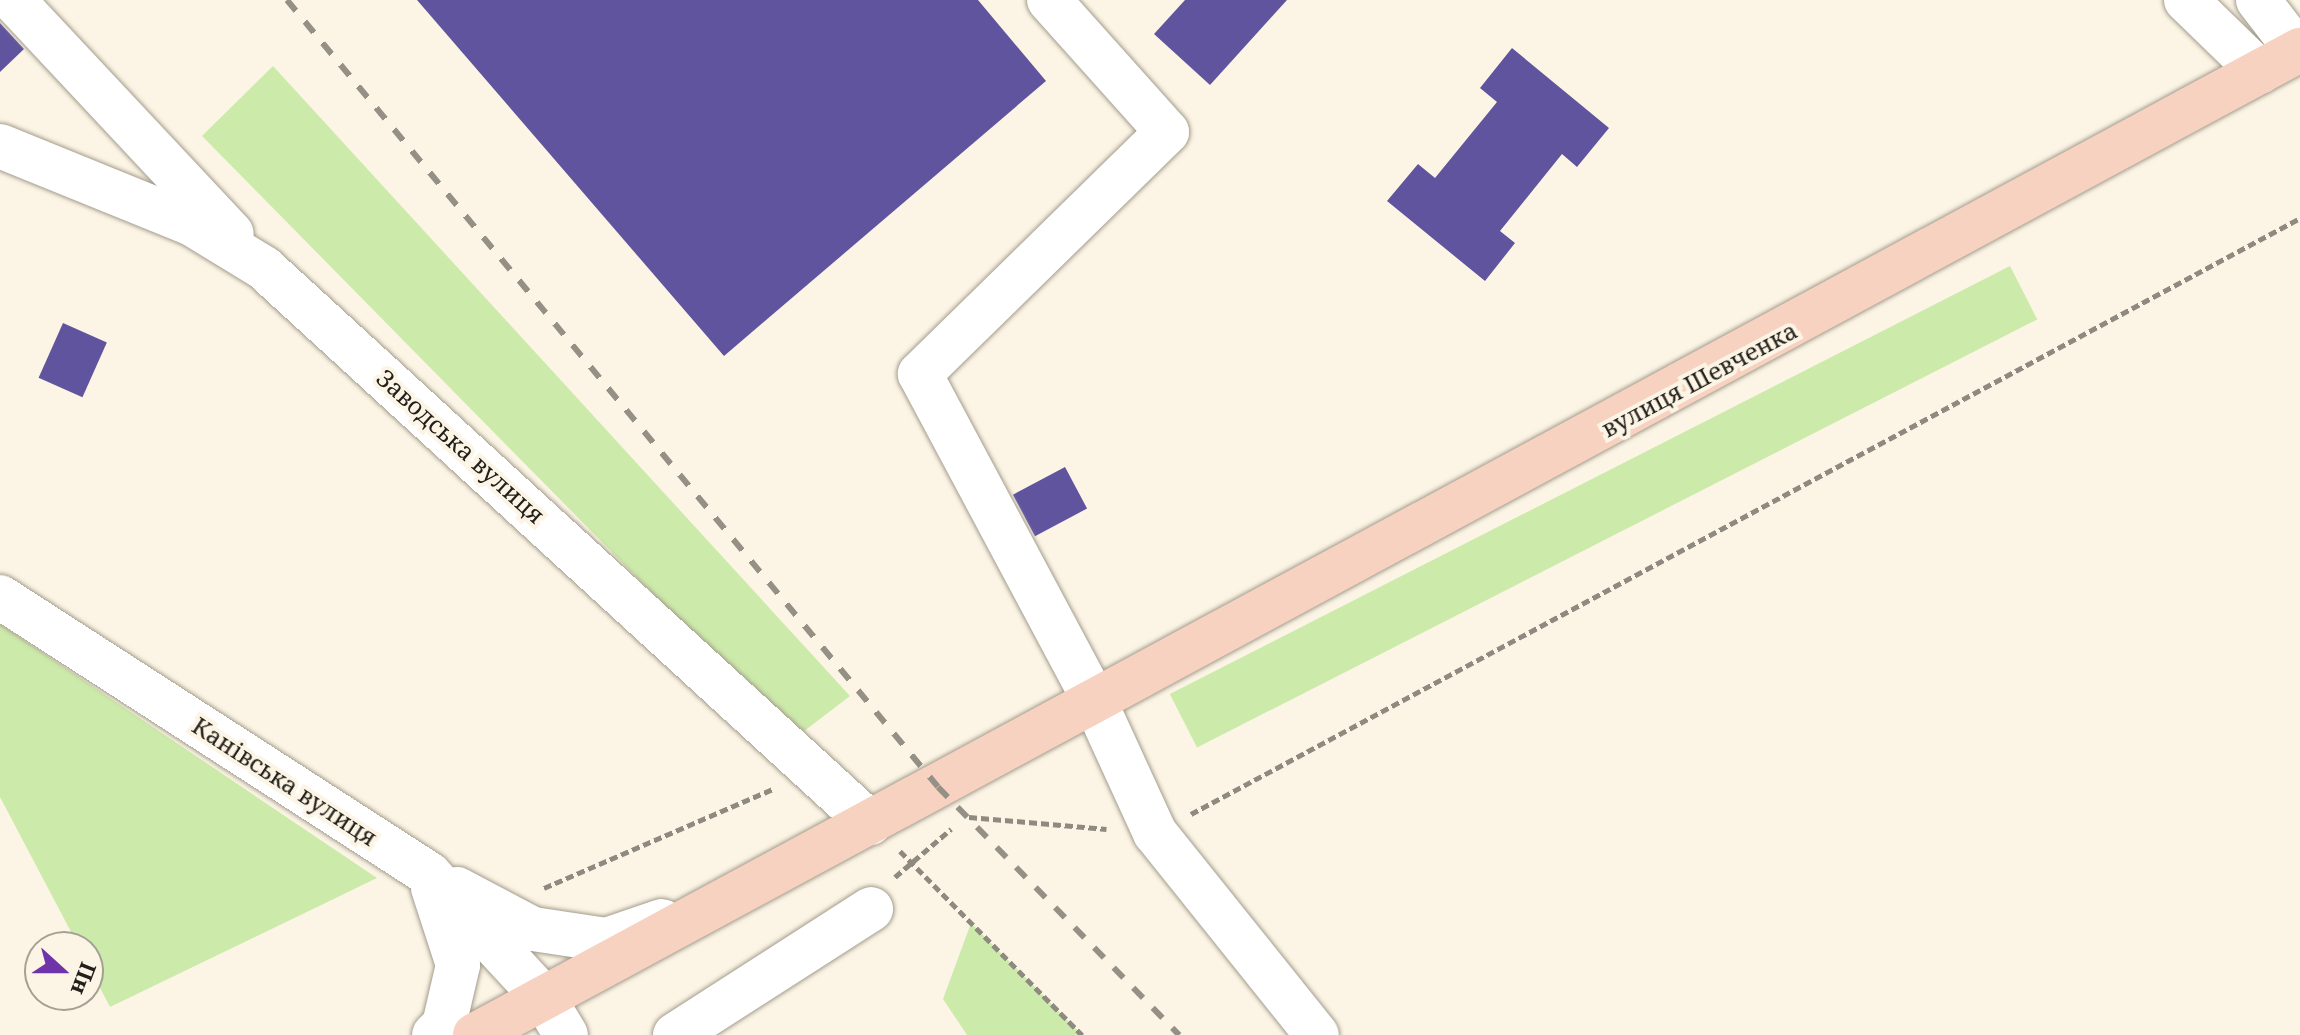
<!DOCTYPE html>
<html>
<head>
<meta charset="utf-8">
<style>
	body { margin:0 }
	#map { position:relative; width:2300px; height:1035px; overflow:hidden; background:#fcf5e5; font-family:"Noto Serif",serif }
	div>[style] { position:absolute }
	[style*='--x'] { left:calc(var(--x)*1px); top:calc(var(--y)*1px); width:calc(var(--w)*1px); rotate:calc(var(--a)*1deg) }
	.green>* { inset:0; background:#cceaaa; transform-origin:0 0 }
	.building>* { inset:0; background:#60549f; transform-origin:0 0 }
	.path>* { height:5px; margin-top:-2.5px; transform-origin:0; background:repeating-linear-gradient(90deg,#8f8a80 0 8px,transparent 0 12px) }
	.roads { filter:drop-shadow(0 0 2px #a39c8d) drop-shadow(0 0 2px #a39c8d) }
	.minor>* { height:44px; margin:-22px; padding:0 22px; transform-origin:22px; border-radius:22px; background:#fff }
	.major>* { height:44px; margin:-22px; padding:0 22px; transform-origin:22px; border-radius:22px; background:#f8d2c1 }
	.rail>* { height:6px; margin-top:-3px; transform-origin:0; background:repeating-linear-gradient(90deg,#959085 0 14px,transparent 0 28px) }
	span { translate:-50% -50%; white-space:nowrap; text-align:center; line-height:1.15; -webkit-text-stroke:8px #fcf5e5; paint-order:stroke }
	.street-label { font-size:24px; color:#23201b }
	.north { position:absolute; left:24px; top:931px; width:80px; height:80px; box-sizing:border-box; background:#fcf5e5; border:2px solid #a5a094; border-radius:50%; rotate:111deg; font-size:22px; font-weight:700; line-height:32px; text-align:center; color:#23201b }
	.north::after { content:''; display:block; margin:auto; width:28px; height:36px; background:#7034aa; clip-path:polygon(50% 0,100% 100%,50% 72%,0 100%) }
</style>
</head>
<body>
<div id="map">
	<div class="green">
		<i style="clip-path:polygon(273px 66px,850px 696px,795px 738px,202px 136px)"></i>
		<i style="left:2010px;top:266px;width:60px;height:943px;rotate:63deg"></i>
		<i style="clip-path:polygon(0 624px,377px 878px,110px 1007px,88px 965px,88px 947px,79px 947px,0 797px)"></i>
		<i style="clip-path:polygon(971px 923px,1034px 986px,1082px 1035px,967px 1035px,943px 999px)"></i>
	</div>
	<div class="building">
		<i style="clip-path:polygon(417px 0,978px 0,1046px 81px,724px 356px)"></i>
		<i style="clip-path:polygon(1185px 0,1287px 0,1210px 85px,1154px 34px)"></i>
		<i style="clip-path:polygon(0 23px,24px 49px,0 72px)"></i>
		<i style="clip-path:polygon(1512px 48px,1609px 128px,1577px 167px,1562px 154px,1500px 231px,1515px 243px,1485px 281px,1387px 201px,1418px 164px,1435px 178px,1497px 102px,1480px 88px)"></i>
		<i style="left:63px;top:323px;width:48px;height:60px;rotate:24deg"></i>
		<i style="left:1065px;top:467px;width:47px;height:59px;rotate:62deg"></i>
	</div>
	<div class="path">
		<i style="--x:1191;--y:814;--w:1259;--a:-28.25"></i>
		<i style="--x:969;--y:817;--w:138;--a:5"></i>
		<i style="--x:900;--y:851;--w:259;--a:45.3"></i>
		<i style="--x:895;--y:877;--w:74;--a:-40.6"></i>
		<i style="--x:544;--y:888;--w:249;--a:-23.4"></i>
	</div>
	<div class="roads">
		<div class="minor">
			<i style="--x:13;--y:0;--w:320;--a:46.9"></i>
			<i style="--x:1049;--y:0;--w:177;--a:48.2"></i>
			<i style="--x:1167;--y:132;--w:346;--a:135.6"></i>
			<i style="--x:920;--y:374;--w:372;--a:61.9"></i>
			<i style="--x:1095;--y:702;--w:144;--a:65.4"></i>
			<i style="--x:1155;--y:833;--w:259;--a:51.3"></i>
			<i style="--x:2186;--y:0;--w:103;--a:44.2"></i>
			<i style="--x:2258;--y:0;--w:66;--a:52.4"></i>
			<i style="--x:0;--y:146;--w:207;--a:22.1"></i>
			<i style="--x:192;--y:224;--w:84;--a:31.4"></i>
			<i style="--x:264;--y:268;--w:822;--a:42.48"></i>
			<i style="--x:0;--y:597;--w:511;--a:32.85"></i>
			<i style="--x:429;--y:874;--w:168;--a:47.2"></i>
			<i style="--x:543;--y:997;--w:44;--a:58.8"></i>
			<i style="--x:433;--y:888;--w:81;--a:72"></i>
			<i style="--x:458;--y:965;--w:62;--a:103.1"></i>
			<i style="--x:444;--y:1025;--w:14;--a:135"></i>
			<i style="--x:457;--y:889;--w:86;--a:27.8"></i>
			<i style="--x:533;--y:929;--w:74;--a:8.6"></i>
			<i style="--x:606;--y:940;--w:59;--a:-18.7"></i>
			<i style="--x:675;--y:1035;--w:233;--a:-32.7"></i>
		</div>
		<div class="major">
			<i style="--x:475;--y:1035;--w:2074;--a:-28.36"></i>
		</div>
	</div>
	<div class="rail">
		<i style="--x:287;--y:0;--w:1021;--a:50.4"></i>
		<i style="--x:938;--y:787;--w:346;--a:45.8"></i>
	</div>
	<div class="street-label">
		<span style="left:1699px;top:379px;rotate:-28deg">вулиця Шевченка</span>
		<span style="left:461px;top:446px;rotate:42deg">Заводська вулиця</span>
		<span style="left:285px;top:781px;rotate:33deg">Канівська вулиця</span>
	</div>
	<div class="north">Пн</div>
</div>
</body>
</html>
